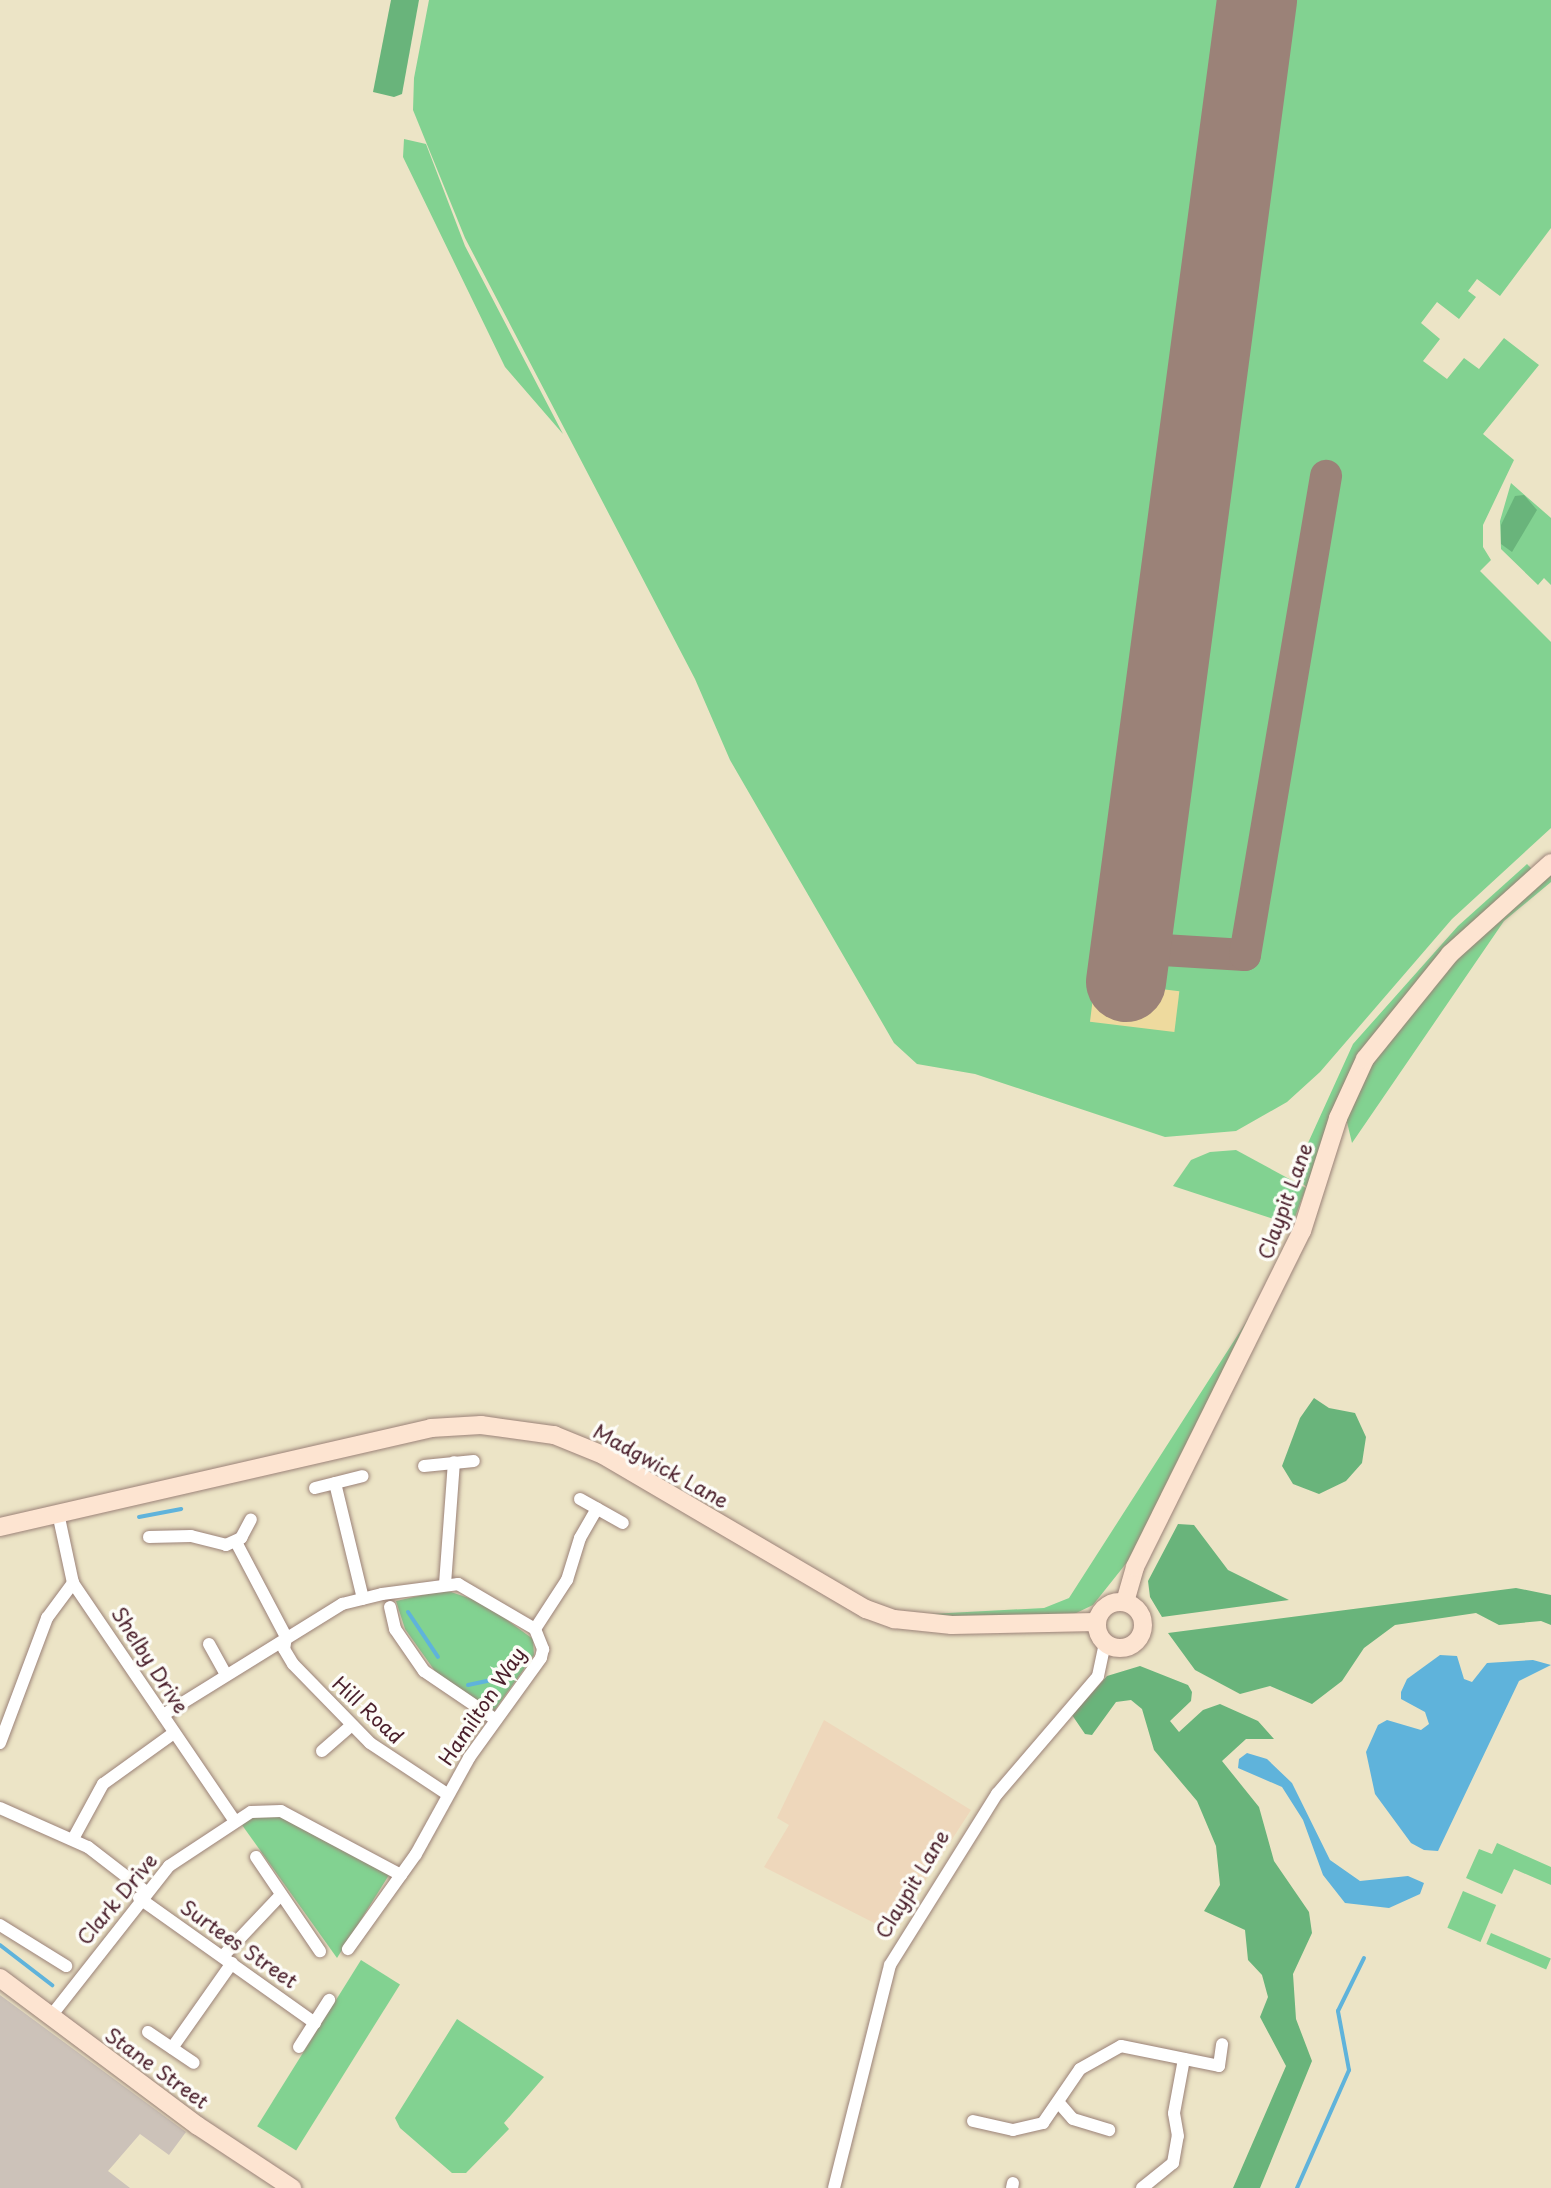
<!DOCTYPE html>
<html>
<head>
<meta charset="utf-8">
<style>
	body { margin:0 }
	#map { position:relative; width:1551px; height:2188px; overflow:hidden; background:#ece4c6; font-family:"Playpen Sans",sans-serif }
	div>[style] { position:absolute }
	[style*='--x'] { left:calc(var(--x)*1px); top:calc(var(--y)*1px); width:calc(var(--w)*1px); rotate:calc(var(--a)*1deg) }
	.built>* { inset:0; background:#eed7bb }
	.industrial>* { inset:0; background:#ccc2b9 }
	.green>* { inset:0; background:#82d291; transform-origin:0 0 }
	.forest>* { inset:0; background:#69b47b }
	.sand>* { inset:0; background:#eeda9e; transform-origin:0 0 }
	.water>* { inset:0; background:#5fb3db }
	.stream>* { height:4px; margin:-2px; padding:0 2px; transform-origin:2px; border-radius:2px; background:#5fb3db }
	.taxiway>* { height:32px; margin:-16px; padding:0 16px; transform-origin:16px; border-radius:16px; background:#9b8278 }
	.runway>* { height:80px; margin:-40px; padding:0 40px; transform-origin:40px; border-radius:40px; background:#9b8278 }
	.roads { filter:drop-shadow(0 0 2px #9b8278) drop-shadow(0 0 2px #9b8278) }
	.street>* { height:12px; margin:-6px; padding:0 6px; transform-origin:6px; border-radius:6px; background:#fff }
	.secondary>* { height:18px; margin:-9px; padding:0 9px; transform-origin:9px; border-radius:9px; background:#fde4d1 }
	.secondary>.ring { margin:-9px; padding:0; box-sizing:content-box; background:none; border:18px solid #fde4d1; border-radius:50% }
	span { translate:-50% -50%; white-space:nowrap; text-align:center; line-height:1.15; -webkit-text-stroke:7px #fdfcf7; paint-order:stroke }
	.street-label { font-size:20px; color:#4a1f2b }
</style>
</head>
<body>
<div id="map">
	<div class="built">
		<i style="clip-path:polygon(824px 1720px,971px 1810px,892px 1932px,764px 1867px,789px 1825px,777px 1818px)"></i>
	</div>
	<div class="industrial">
		<i style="clip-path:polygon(0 1995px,186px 2132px,169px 2155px,140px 2134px,108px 2171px,130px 2188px,0 2188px)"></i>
	</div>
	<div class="green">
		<i style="clip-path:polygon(429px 0,1551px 0,1551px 228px,1500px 296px,1477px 279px,1468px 291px,1476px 297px,1459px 319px,1437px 302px,1421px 323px,1440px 339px,1423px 361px,1447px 379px,1464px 358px,1479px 369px,1504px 338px,1539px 365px,1483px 434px,1514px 460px,1483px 525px,1483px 547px,1491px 560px,1480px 571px,1551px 642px,1551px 828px,1452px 919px,1320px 1072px,1287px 1102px,1236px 1131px,1165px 1137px,975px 1074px,917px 1064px,894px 1043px,730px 760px,695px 679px,465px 238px,413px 110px,414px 78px)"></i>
		<i style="clip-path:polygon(404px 139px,426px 144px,465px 246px,563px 434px,505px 367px,403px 157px)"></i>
		<i style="clip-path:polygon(1511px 483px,1551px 518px,1551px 585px,1544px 578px,1538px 585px,1501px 549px,1500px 521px)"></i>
		<i style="clip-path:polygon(1527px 864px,1533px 870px,1440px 955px,1370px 1039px,1309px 1189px,1293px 1176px,1353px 1044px,1458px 926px)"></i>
		<i style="clip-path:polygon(1551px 870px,1551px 882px,1504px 921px,1352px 1143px,1346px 1118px,1362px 1078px,1427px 987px)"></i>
		<i style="clip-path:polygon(1236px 1150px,1306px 1188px,1292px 1225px,1173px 1186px,1191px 1160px,1210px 1152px)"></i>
		<i style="clip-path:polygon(1257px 1305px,1132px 1556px,1093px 1605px,1072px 1615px,971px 1620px,930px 1614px,1044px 1608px,1069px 1598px)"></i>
		<i style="clip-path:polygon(445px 1590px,484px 1603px,533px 1639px,534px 1655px,494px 1711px,437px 1674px,405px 1629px,396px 1601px)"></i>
		<i style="clip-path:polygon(252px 1816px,283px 1817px,389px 1875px,337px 1958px,242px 1825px)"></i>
		<i style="clip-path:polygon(1497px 1843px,1551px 1867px,1551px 1885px,1514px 1869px,1502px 1894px,1466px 1878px,1479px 1849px,1492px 1854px)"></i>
		<i style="left:1463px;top:1891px;width:36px;height:40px;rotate:23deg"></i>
		<i style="left:1491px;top:1933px;width:65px;height:12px;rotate:23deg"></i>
		<i style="left:361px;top:1960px;width:46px;height:196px;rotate:32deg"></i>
		<i style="clip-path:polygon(457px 2019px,544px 2077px,504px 2123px,509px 2129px,466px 2173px,452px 2173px,400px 2128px,395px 2118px)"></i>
	</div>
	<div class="forest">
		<i style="clip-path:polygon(391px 0,419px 0,402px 94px,394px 97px,373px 92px)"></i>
		<i style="clip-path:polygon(1524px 495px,1537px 510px,1512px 552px,1501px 544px,1501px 525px,1515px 496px)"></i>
		<i style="clip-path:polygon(1314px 1398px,1329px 1408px,1355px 1413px,1366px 1437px,1362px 1463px,1346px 1481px,1319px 1494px,1293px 1484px,1282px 1466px,1300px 1418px)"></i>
		<i style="clip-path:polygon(1178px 1524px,1194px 1525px,1228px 1570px,1289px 1600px,1162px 1617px,1150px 1597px,1148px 1581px)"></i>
		<i style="clip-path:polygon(1516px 1588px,1551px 1595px,1551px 1625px,1541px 1621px,1499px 1625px,1476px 1613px,1395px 1625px,1364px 1648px,1342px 1681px,1312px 1704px,1270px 1686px,1240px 1694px,1195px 1670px,1168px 1633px)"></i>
		<i style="clip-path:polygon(1140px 1666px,1188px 1685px,1192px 1692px,1191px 1701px,1170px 1721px,1179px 1732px,1203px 1710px,1220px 1704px,1258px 1721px,1274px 1739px,1246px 1739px,1222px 1761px,1259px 1807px,1274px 1861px,1309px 1912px,1312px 1933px,1293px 1974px,1296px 2019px,1312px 2061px,1260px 2188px,1233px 2188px,1286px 2066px,1260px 2017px,1268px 1997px,1262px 1975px,1248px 1960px,1245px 1930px,1204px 1911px,1220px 1885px,1216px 1846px,1197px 1801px,1154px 1750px,1142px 1709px,1131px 1700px,1116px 1702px,1092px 1735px,1085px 1734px,1072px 1715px,1107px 1676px)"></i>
	</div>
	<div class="sand">
		<i style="left:1095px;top:981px;width:85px;height:41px;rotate:7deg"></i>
	</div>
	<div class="water">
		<i style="clip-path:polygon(1440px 1655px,1457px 1656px,1464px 1679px,1472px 1682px,1487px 1663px,1533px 1660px,1551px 1665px,1519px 1681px,1438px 1851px,1424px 1850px,1411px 1843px,1375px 1794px,1366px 1752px,1378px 1725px,1387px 1720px,1421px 1730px,1429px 1724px,1425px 1712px,1401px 1699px,1401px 1692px,1407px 1679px)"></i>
		<i style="clip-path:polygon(1247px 1753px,1267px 1759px,1292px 1783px,1330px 1860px,1360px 1881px,1408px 1876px,1424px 1883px,1420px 1894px,1389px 1908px,1345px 1903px,1323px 1875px,1303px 1820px,1282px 1787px,1238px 1768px,1239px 1759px)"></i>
	</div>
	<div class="stream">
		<i style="--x:139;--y:1517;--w:43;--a:-10.8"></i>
		<i style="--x:408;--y:1612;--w:54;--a:56.3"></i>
		<i style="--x:468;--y:1685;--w:24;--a:-12"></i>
		<i style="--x:491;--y:1680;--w:21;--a:-53"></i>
		<i style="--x:0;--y:1945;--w:66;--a:37.6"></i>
		<i style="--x:1297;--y:2188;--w:129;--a:-66.2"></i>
		<i style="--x:1349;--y:2070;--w:60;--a:-100.6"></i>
		<i style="--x:1338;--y:2011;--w:59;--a:-63.9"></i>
	</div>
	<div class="taxiway">
		<i style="--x:1130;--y:948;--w:115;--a:3.5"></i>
		<i style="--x:1245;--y:955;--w:486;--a:-80.4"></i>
	</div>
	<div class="runway">
		<i style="--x:1126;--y:982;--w:991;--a:-82.4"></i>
	</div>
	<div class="roads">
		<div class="street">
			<i style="--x:424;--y:1466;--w:50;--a:-5.7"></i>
			<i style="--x:335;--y:1483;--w:119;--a:76.4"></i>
			<i style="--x:315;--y:1488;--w:49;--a:-14"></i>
			<i style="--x:580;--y:1499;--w:49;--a:29.2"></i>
			<i style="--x:58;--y:1513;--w:72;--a:77.9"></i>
			<i style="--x:73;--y:1583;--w:287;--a:55.8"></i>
			<i style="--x:149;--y:1537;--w:42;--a:-1.4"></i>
			<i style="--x:191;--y:1536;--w:36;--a:14"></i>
			<i style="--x:226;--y:1545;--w:17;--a:-25"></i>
			<i style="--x:241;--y:1538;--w:21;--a:-62"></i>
			<i style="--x:236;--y:1542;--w:107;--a:62.2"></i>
			<i style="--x:286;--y:1637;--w:12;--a:99"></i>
			<i style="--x:284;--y:1649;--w:17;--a:59"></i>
			<i style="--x:293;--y:1664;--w:110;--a:45.7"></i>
			<i style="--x:370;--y:1743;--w:92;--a:33.5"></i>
			<i style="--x:445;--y:1584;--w:122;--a:-85.8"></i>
			<i style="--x:390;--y:1607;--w:23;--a:77"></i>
			<i style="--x:395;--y:1629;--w:51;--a:55.4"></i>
			<i style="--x:424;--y:1671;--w:87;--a:34.2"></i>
			<i style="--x:535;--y:1629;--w:59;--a:-56.9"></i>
			<i style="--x:567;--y:1580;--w:44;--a:-72.8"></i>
			<i style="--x:580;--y:1538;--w:34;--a:-60"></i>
			<i style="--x:209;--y:1644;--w:35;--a:61"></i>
			<i style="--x:163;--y:1715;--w:211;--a:-31.8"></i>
			<i style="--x:342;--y:1604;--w:41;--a:-14"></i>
			<i style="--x:382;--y:1594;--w:77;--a:-7.5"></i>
			<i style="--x:458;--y:1584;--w:89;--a:30.3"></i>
			<i style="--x:535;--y:1629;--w:22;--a:68"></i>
			<i style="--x:543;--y:1649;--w:9;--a:103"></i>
			<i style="--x:541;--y:1658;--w:123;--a:125.8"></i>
			<i style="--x:469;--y:1758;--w:110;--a:118.9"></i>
			<i style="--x:416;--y:1854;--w:117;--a:125.6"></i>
			<i style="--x:0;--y:1743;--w:134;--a:-69.4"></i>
			<i style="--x:47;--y:1618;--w:44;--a:-53.4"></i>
			<i style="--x:322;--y:1751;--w:38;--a:-41"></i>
			<i style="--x:0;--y:1808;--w:96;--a:23.9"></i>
			<i style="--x:88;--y:1847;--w:72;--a:37.7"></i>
			<i style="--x:73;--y:1839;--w:63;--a:-61.4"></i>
			<i style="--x:103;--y:1784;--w:87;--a:-35.7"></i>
			<i style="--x:256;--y:1857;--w:114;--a:55.8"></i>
			<i style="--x:139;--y:1898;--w:216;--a:35.4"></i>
			<i style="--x:0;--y:1925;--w:78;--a:31.8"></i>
			<i style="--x:223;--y:1956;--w:81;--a:-46.5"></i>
			<i style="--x:51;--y:2016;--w:191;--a:-51.8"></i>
			<i style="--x:169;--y:1866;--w:98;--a:-33.4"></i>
			<i style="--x:251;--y:1812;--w:30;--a:-2"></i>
			<i style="--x:281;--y:1811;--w:136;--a:28.1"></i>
			<i style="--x:148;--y:2032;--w:55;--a:34"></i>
			<i style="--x:299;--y:2047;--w:56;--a:-57.4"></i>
			<i style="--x:172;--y:2048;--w:104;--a:-54.8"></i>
			<i style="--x:1059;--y:2103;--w:21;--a:49"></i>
			<i style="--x:1073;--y:2119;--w:38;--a:17"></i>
			<i style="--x:973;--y:2121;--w:41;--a:12.7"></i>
			<i style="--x:1013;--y:2130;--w:31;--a:-13"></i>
			<i style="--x:1043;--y:2123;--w:65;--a:-55.6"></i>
			<i style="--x:1080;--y:2069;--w:47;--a:-29.3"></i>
			<i style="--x:1121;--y:2046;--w:100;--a:11.5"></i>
			<i style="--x:1219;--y:2066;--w:22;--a:-82"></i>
			<i style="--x:834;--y:2188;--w:230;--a:-75.9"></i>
			<i style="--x:890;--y:1965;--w:202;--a:-58"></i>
			<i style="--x:997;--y:1794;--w:155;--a:-49.4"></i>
			<i style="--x:1098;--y:1676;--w:34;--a:-78"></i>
			<i style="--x:1012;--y:2188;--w:5;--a:-79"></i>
			<i style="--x:1142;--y:2188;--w:40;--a:-39"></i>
			<i style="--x:1173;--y:2163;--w:27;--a:-80"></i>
			<i style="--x:1178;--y:2136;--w:23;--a:-100"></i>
			<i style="--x:1174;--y:2113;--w:55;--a:-79.5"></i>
		</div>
		<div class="secondary">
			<i style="--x:0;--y:1527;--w:442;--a:-12.9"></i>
			<i style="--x:431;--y:1428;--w:50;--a:-3.4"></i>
			<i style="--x:481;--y:1425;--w:74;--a:7.8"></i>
			<i style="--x:554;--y:1435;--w:53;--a:22.2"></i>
			<i style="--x:603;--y:1455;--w:305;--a:30.4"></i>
			<i style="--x:866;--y:1609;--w:30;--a:20"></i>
			<i style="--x:894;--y:1619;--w:58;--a:5.9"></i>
			<i style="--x:952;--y:1625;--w:144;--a:-1.2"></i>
			<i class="ring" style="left:1097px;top:1602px;width:28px;height:28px"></i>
			<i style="--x:1125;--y:1602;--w:36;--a:-74"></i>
			<i style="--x:1135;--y:1567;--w:375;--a:-63.6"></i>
			<i style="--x:1302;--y:1231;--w:119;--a:-72.3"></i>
			<i style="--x:1338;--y:1118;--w:65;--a:-65.4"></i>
			<i style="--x:1365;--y:1059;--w:135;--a:-51"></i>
			<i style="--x:1450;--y:954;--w:136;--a:-42"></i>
			<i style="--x:0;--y:1978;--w:247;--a:36.8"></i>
			<i style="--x:198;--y:2126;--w:113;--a:33.4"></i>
		</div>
	</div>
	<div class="street-label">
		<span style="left:1285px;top:1201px;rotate:-70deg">Claypit Lane</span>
		<span style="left:661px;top:1466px;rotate:29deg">Madgwick Lane</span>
		<span style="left:150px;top:1660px;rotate:57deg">Shelby Drive</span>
		<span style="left:482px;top:1706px;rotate:-56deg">Hamilton Way</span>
		<span style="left:368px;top:1710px;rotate:43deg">Hill Road</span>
		<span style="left:912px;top:1884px;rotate:-59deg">Claypit Lane</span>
		<span style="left:117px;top:1899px;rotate:-50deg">Clark Drive</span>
		<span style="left:239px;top:1944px;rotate:35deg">Surtees Street</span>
		<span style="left:157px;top:2068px;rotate:36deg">Stane Street</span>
	</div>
</div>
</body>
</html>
